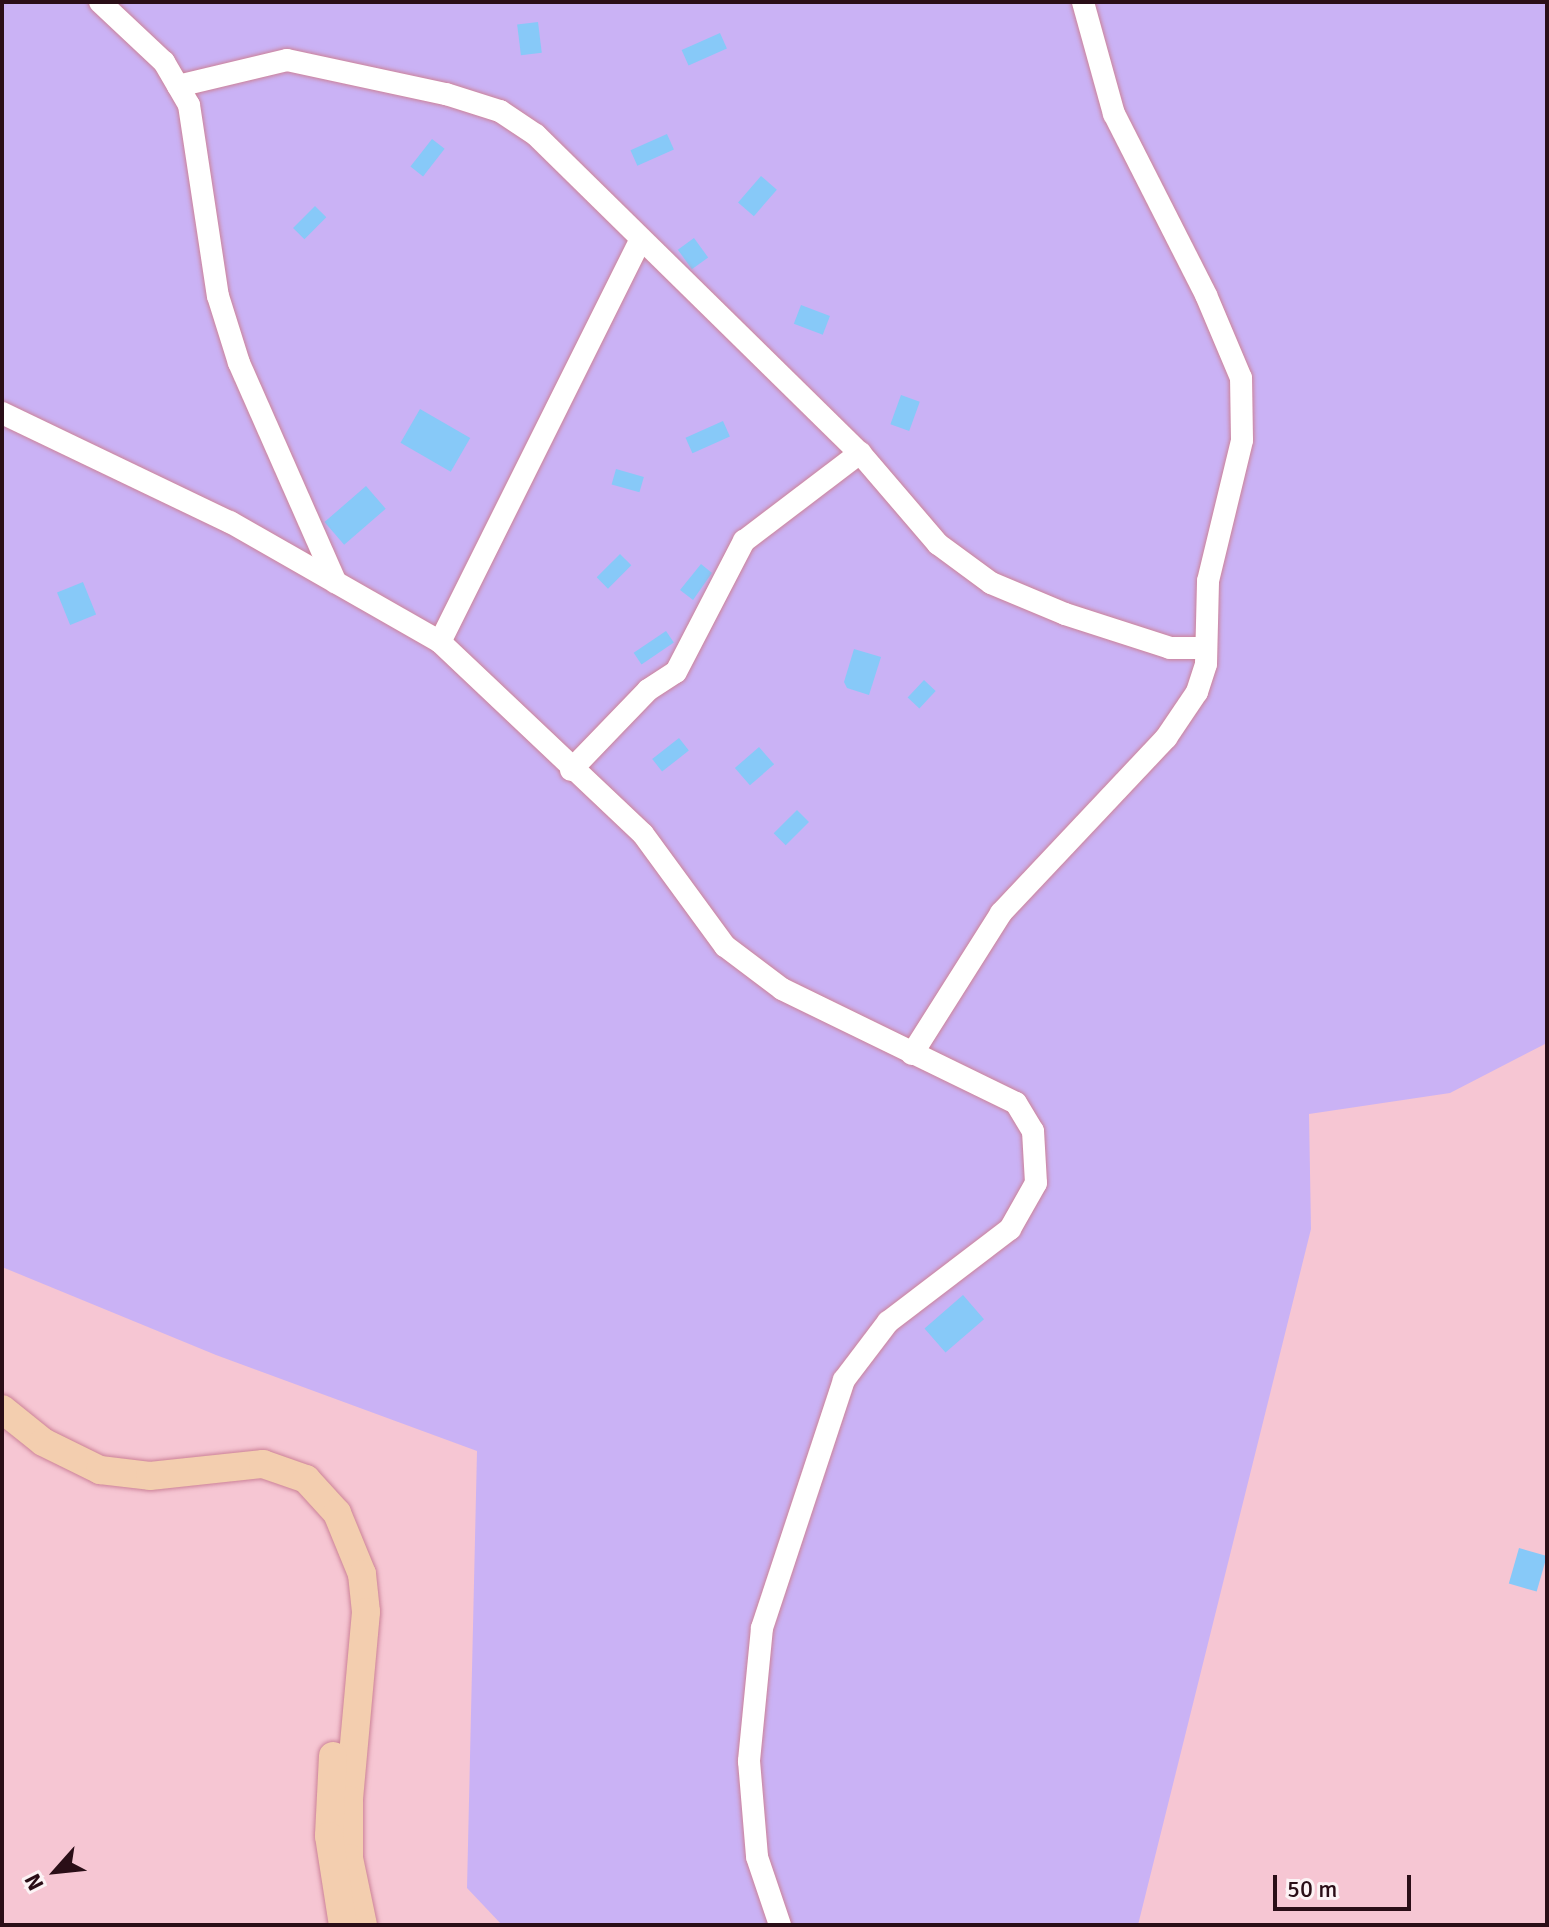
<!DOCTYPE html>
<html>
<head>
<meta charset="utf-8">
<style>
	body { margin:0 }
	#map { position:relative; width:1549px; height:1927px; overflow:hidden; background:#f6c6d3; font-family:Signika,sans-serif }
	div>[style] { position:absolute }
	[style*='--x'] { left:calc(var(--x)*1px); top:calc(var(--y)*1px); width:calc(var(--w)*1px); rotate:calc(var(--a)*1deg) }
	.green>* { inset:0; background:#cab2f5 }
	.building>* { inset:0; background:#87c9f8; transform-origin:0 0 }
	.roads { filter:drop-shadow(0 0 2px #cc8298) drop-shadow(0 0 2px #cc8298) }
	.minor>* { height:22px; margin:-11px; padding:0 11px; transform-origin:11px; border-radius:11px; background:#fff }
	.major>* { height:28px; margin:-14px; padding:0 14px; transform-origin:14px; border-radius:14px; background:#f3ceaf }
	span { translate:-50% -50%; white-space:nowrap; text-align:center; line-height:1.15; -webkit-text-stroke:6px #fcf3f5; paint-order:stroke }
	.frame { position:absolute; inset:0; border:4px solid #2a0e17; pointer-events:none }
	.north { position:absolute; left:16px; top:1831px; width:80px; height:80px; -webkit-text-stroke:6px #fcf3f5; paint-order:stroke; rotate:243deg; font-size:22px; font-weight:700; line-height:32px; text-align:center; color:#2a0e17 }
	.north::after { content:''; display:block; margin:auto; width:28px; height:36px; background:#2a0e17; clip-path:polygon(50% 0,100% 100%,50% 72%,0 100%) }
	.scale { position:absolute; left:1273px; top:1875px; width:138px; height:36px; box-sizing:border-box; border:4px solid #2a0e17; border-top:0; padding-left:10px; font-size:24px; line-height:28px; white-space:nowrap; color:#2a0e17; -webkit-text-stroke:6px #fcf3f5; paint-order:stroke }
</style>
</head>
<body>
<div id="map">
	<div class="green">
		<i style="clip-path:polygon(2px 2px,1547px 2px,1547px 1043px,1450px 1093px,1309px 1114px,1311px 1229px,1138px 1925px,502px 1925px,467px 1888px,477px 1451px,216px 1355px,2px 1267px)"></i>
	</div>
	<div class="building">
		<i style="left:538px;top:22px;width:31px;height:21px;rotate:83deg"></i>
		<i style="left:720px;top:33px;width:17px;height:42px;rotate:66deg"></i>
		<i style="left:667px;top:134px;width:17px;height:40px;rotate:66deg"></i>
		<i style="left:432px;top:139px;width:16px;height:35px;rotate:38deg"></i>
		<i style="left:761px;top:176px;width:21px;height:35px;rotate:41deg"></i>
		<i style="left:315px;top:206px;width:16px;height:31px;rotate:45deg"></i>
		<i style="left:694px;top:238px;width:24px;height:20px;rotate:54deg"></i>
		<i style="left:801px;top:305px;width:31px;height:20px;rotate:21deg"></i>
		<i style="left:901px;top:395px;width:20px;height:31px;rotate:20deg"></i>
		<i style="left:420px;top:409px;width:58px;height:39px;rotate:30deg"></i>
		<i style="left:723px;top:421px;width:17px;height:41px;rotate:66deg"></i>
		<i style="left:616px;top:469px;width:29px;height:16px;rotate:16deg"></i>
		<i style="left:366px;top:486px;width:30px;height:55px;rotate:49deg"></i>
		<i style="left:620px;top:554px;width:16px;height:33px;rotate:45deg"></i>
		<i style="clip-path:polygon(701px 564px,712px 573px,693px 600px,680px 590px)"></i>
		<i style="left:83px;top:582px;width:35px;height:28px;rotate:68deg"></i>
		<i style="left:666px;top:631px;width:14px;height:39px;rotate:56deg"></i>
		<i style="clip-path:polygon(854px 649px,881px 657px,869px 695px,847px 688px,844px 682px)"></i>
		<i style="left:924px;top:680px;width:16px;height:24px;rotate:43deg"></i>
		<i style="left:679px;top:738px;width:16px;height:34px;rotate:52deg"></i>
		<i style="left:759px;top:747px;width:23px;height:32px;rotate:49deg"></i>
		<i style="left:797px;top:810px;width:17px;height:33px;rotate:45deg"></i>
		<i style="left:963px;top:1295px;width:32px;height:51px;rotate:49deg"></i>
		<i style="left:1519px;top:1548px;width:29px;height:37px;rotate:16deg"></i>
	</div>
	<div class="roads">
		<div class="minor">
			<i style="--x:100;--y:2;--w:88;--a:43.2"></i>
			<i style="--x:164;--y:62;--w:50;--a:59.8"></i>
			<i style="--x:189;--y:105;--w:193;--a:81.4"></i>
			<i style="--x:218;--y:296;--w:70;--a:72.6"></i>
			<i style="--x:239;--y:363;--w:240;--a:66.2"></i>
			<i style="--x:178;--y:86;--w:112;--a:-13.4"></i>
			<i style="--x:287;--y:60;--w:163;--a:12.1"></i>
			<i style="--x:446;--y:94;--w:57;--a:17.5"></i>
			<i style="--x:500;--y:111;--w:43;--a:33.7"></i>
			<i style="--x:536;--y:135;--w:454;--a:44.5"></i>
			<i style="--x:860;--y:453;--w:120;--a:49.4"></i>
			<i style="--x:938;--y:544;--w:66;--a:36.3"></i>
			<i style="--x:991;--y:583;--w:80;--a:22.7"></i>
			<i style="--x:1065;--y:614;--w:110;--a:17.9"></i>
			<i style="--x:1170;--y:648;--w:36;--a:0"></i>
			<i style="--x:2;--y:413;--w:253;--a:25.6"></i>
			<i style="--x:230;--y:522;--w:242;--a:29.7"></i>
			<i style="--x:440;--y:642;--w:279;--a:43.4"></i>
			<i style="--x:643;--y:834;--w:139;--a:53.8"></i>
			<i style="--x:725;--y:946;--w:71;--a:37"></i>
			<i style="--x:782;--y:989;--w:260;--a:26"></i>
			<i style="--x:1016;--y:1103;--w:33;--a:59"></i>
			<i style="--x:1033;--y:1131;--w:52;--a:86.7"></i>
			<i style="--x:1036;--y:1183;--w:53;--a:119.5"></i>
			<i style="--x:1010;--y:1229;--w:153;--a:142.7"></i>
			<i style="--x:888;--y:1322;--w:73;--a:127.2"></i>
			<i style="--x:844;--y:1380;--w:261;--a:108.3"></i>
			<i style="--x:762;--y:1628;--w:134;--a:95.6"></i>
			<i style="--x:749;--y:1761;--w:96;--a:85.2"></i>
			<i style="--x:757;--y:1857;--w:72;--a:71.3"></i>
			<i style="--x:440;--y:642;--w:450;--a:-63.5"></i>
			<i style="--x:571;--y:770;--w:111;--a:-46.1"></i>
			<i style="--x:648;--y:690;--w:33;--a:-33"></i>
			<i style="--x:676;--y:672;--w:148;--a:-62.6"></i>
			<i style="--x:744;--y:541;--w:146;--a:-37.2"></i>
			<i style="--x:912;--y:1054;--w:167;--a:-57.7"></i>
			<i style="--x:1001;--y:913;--w:241;--a:-46.7"></i>
			<i style="--x:1166;--y:738;--w:55;--a:-56"></i>
			<i style="--x:1197;--y:692;--w:29;--a:-72"></i>
			<i style="--x:1206;--y:664;--w:83;--a:-88.6"></i>
			<i style="--x:1208;--y:581;--w:145;--a:-76.4"></i>
			<i style="--x:1242;--y:440;--w:62;--a:-90.9"></i>
			<i style="--x:1241;--y:378;--w:90;--a:-112.9"></i>
			<i style="--x:1206;--y:295;--w:203;--a:-116.9"></i>
			<i style="--x:1114;--y:114;--w:116;--a:-105.5"></i>
		</div>
		<div class="major">
			<i style="--x:2;--y:1409;--w:53;--a:38.8"></i>
			<i style="--x:43;--y:1442;--w:64;--a:26.2"></i>
			<i style="--x:100;--y:1470;--w:50;--a:6.8"></i>
			<i style="--x:150;--y:1476;--w:114;--a:-6.1"></i>
			<i style="--x:263;--y:1464;--w:46;--a:19.2"></i>
			<i style="--x:306;--y:1479;--w:46;--a:47.6"></i>
			<i style="--x:337;--y:1513;--w:66;--a:67.7"></i>
			<i style="--x:362;--y:1574;--w:38;--a:84"></i>
			<i style="--x:366;--y:1612;--w:189;--a:95.2"></i>
			<i style="--x:349;--y:1800;--w:58;--a:90"></i>
			<i style="--x:349;--y:1858;--w:68;--a:78.2"></i>
			<i style="--x:333;--y:1756;--w:80;--a:92.9"></i>
			<i style="--x:329;--y:1836;--w:90;--a:81.1"></i>
		</div>
	</div>
	<div class="frame"></div>
	<div class="north">N</div>
	<div class="scale">50 m</div>
</div>
</body>
</html>
